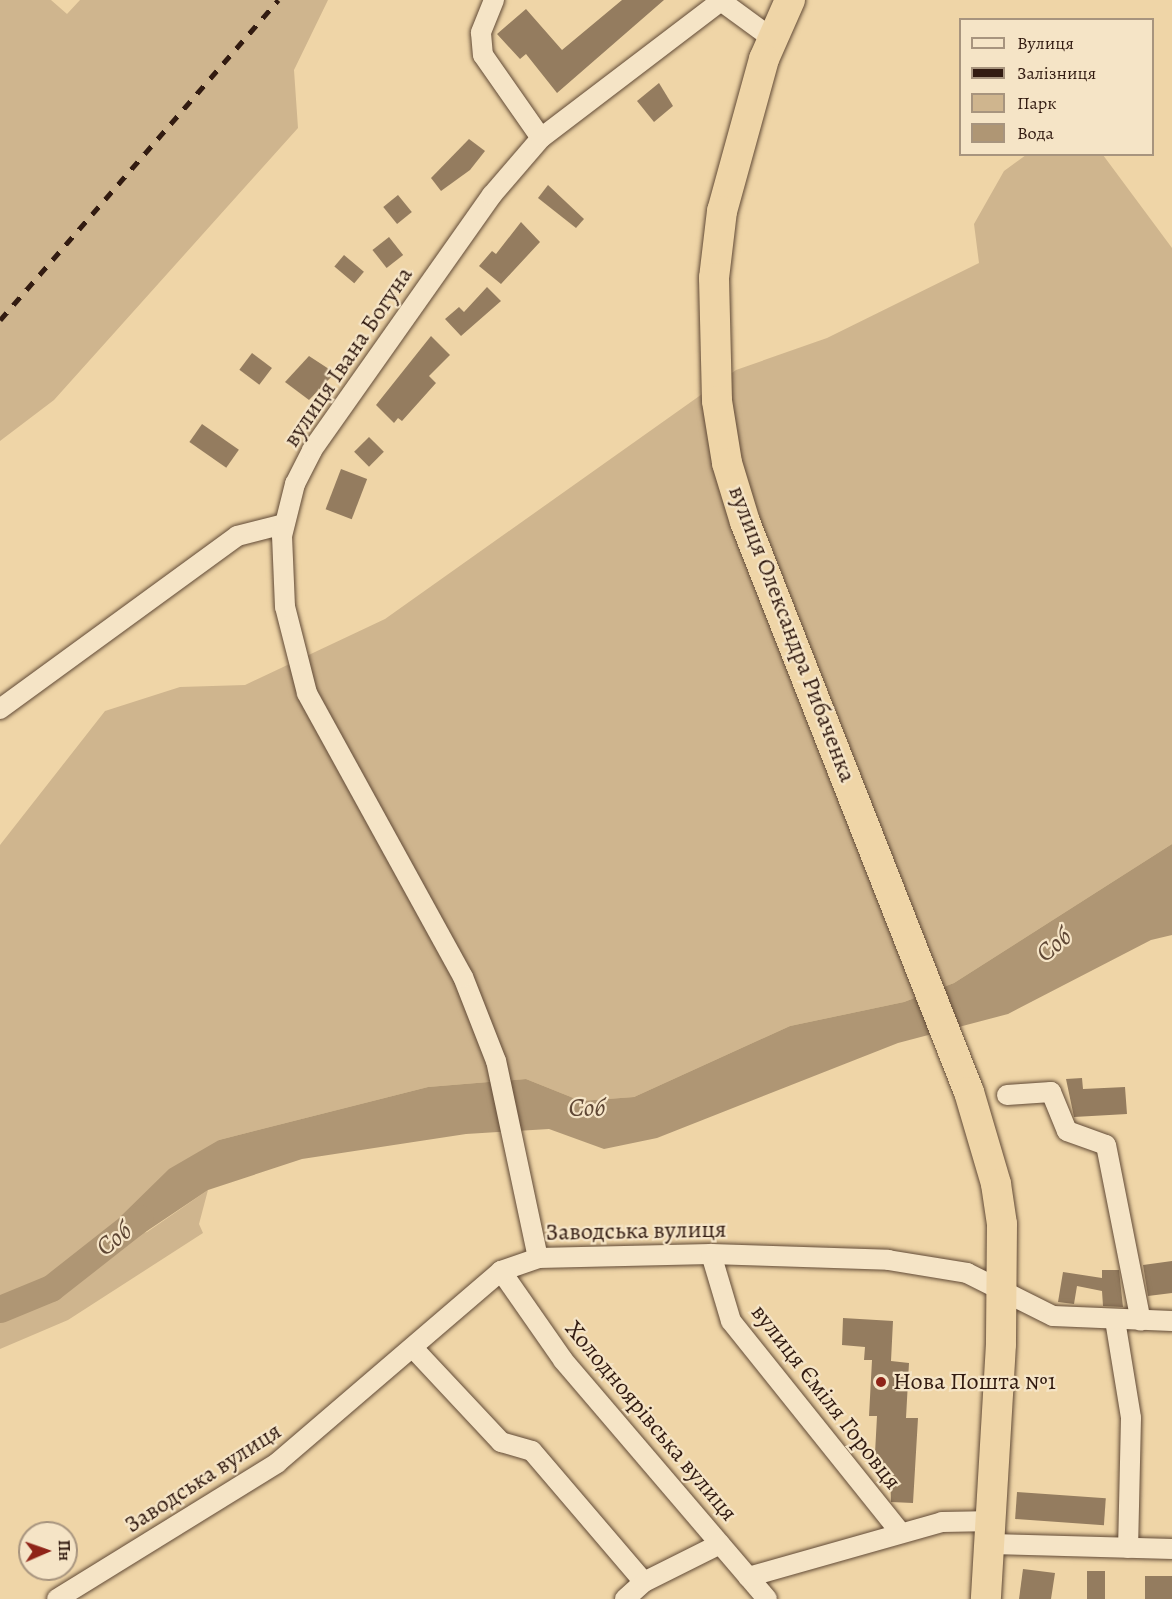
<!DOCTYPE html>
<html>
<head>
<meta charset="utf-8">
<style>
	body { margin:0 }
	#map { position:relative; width:1172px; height:1599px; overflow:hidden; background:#efd5a7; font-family:Alegreya,serif }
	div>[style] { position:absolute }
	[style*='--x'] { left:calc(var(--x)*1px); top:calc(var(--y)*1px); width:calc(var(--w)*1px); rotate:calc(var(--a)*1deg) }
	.green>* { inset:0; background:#cfb58e }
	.water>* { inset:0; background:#af9674 }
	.river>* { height:27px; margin:-13.5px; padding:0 13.5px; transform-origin:13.5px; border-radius:13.5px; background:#af9674 }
	.building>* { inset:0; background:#947c5f; transform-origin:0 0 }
	.roads { filter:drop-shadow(0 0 2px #614a36) drop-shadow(0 0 2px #614a36) }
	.minor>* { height:20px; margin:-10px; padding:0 10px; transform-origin:10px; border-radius:10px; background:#f5e4c6 }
	.highway>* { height:30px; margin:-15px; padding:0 15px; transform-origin:15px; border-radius:15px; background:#efd5a7 }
	.rail>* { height:4.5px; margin-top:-2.25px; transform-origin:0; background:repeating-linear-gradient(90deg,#321b11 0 10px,transparent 0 20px) }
	.dots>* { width:16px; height:16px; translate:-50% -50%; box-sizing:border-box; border:3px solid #f5e4c6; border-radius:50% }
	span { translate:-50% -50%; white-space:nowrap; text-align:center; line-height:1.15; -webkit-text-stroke:4.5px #f5e4c6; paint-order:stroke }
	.street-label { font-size:24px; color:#321b11 }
	.poi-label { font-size:24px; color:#321b11 }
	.left { translate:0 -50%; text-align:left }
	.water-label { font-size:26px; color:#5e4634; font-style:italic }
	.legend { position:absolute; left:959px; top:18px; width:195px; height:138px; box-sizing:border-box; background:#f5e4c6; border:2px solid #a7947e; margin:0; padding:8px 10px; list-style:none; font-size:18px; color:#321b11 }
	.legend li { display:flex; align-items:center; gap:12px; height:30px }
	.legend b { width:30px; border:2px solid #a7947e }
	.north { position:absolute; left:18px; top:1521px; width:60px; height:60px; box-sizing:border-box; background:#f5e4c6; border:2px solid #a7947e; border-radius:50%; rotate:88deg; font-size:16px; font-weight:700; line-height:24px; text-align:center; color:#321b11 }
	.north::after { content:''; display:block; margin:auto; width:21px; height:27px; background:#8f2418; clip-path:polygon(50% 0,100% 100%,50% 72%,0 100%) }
</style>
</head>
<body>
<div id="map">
	<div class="green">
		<i style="clip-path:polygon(0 0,51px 0,67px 14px,80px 0,328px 0,294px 70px,298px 128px,54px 400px,0 441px)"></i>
		<i style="clip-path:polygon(1026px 155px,1103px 155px,1172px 248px,1172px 844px,954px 983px,904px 1002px,790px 1026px,634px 1097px,581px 1101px,526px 1079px,428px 1087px,219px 1140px,112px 1240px,147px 1232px,208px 1190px,199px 1224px,203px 1233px,68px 1320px,0 1349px,0 845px,105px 711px,180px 687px,245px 685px,385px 619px,736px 370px,827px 338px,979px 263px,974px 224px,1004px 171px)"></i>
	</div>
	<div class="water">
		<i style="clip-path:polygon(1172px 844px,1172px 935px,1151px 940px,1008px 1014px,898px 1043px,657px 1138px,604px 1149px,549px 1129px,466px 1134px,302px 1159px,208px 1190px,135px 1239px,112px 1240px,120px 1217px,169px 1169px,219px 1140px,428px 1087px,526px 1079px,581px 1101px,634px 1097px,790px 1026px,904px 1002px,954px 983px)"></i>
	</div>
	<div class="river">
		<i style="--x:0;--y:1309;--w:55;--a:-22.4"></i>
		<i style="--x:51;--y:1288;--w:113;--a:-38.2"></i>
	</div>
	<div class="building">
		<i style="clip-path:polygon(622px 0,664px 0,557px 93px,526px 54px,520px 59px,497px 34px,526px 9px,562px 50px)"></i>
		<i style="clip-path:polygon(659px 83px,673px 106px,654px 122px,637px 101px)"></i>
		<i style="clip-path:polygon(469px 139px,485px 151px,470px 170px,441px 191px,431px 178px)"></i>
		<i style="clip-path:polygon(548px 185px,584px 219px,576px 228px,538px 198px)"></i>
		<i style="left:398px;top:195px;width:22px;height:19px;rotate:51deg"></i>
		<i style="clip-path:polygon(521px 222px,540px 242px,501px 284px,479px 266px,492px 251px,496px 254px)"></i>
		<i style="left:389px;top:237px;width:23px;height:21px;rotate:52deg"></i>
		<i style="left:344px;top:255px;width:26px;height:15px;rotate:40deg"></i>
		<i style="clip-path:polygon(487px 287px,501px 301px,461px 336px,445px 319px,459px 307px,464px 312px)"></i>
		<i style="clip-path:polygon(431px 336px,450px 355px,429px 376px,436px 383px,402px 421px,398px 418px,394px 423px,376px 405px)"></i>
		<i style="left:252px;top:353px;width:25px;height:21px;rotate:37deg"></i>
		<i style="clip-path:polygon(309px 356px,335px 373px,309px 400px,285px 382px)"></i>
		<i style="left:202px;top:424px;width:45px;height:22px;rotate:35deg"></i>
		<i style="left:369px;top:437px;width:21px;height:21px;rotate:45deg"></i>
		<i style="left:341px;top:469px;width:28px;height:43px;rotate:21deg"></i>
		<i style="clip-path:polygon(1082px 1078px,1083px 1089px,1125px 1087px,1127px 1114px,1074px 1117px,1066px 1079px)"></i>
		<i style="clip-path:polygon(1172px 1261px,1172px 1293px,1148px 1296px,1143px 1265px)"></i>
		<i style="clip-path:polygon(1102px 1270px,1119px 1270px,1123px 1307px,1103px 1306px,1102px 1291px,1077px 1286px,1074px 1304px,1058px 1302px,1063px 1272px,1102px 1278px)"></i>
		<i style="clip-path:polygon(843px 1318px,893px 1321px,891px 1361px,909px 1363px,906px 1418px,918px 1418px,913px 1503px,891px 1502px,890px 1473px,874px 1472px,877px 1416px,869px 1416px,872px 1360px,864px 1360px,865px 1347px,842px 1345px)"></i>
		<i style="left:1017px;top:1492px;width:89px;height:27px;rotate:4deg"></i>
		<i style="clip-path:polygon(1023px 1569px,1055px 1573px,1051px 1599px,1019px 1599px)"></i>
		<i style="left:1087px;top:1571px;width:18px;height:28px"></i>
		<i style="left:1145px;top:1576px;width:27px;height:23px"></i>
	</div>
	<div class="roads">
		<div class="minor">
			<i style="--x:494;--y:0;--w:35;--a:112"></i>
			<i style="--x:481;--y:33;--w:22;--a:85"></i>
			<i style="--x:483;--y:55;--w:101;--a:55.1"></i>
			<i style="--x:721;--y:1;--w:64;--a:36.2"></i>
			<i style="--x:0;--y:709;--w:293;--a:-36.1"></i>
			<i style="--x:237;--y:536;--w:49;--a:-14.3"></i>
			<i style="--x:1007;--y:1095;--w:44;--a:-3.9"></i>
			<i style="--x:1051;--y:1092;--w:42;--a:67.7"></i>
			<i style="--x:1067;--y:1131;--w:41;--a:19.7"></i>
			<i style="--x:1106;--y:1145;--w:179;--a:78.8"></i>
			<i style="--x:711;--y:1254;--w:70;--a:73.4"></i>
			<i style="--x:731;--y:1321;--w:270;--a:51.3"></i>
			<i style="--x:538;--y:1258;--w:201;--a:-102"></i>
			<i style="--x:496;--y:1061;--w:90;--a:-111.4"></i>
			<i style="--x:463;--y:977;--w:324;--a:-118.8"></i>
			<i style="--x:307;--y:693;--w:89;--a:-104.3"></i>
			<i style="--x:285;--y:607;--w:71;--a:-92.4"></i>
			<i style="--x:282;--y:536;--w:54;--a:-76"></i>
			<i style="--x:295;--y:484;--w:38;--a:-63"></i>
			<i style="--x:312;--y:450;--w:312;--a:-54.8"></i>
			<i style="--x:492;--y:195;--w:75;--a:-49.3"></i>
			<i style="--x:541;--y:138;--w:228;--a:-37.3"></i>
			<i style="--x:501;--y:1271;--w:108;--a:55.1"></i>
			<i style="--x:563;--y:1360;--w:314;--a:49.5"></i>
			<i style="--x:1115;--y:1320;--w:99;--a:80.7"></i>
			<i style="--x:1131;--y:1418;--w:130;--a:91.3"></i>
			<i style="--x:413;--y:1348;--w:129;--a:46.9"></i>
			<i style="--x:501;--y:1442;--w:32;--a:16"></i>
			<i style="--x:532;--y:1451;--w:172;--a:49.5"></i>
			<i style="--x:993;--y:1544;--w:179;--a:1.6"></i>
			<i style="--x:748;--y:1577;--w:202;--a:-15.8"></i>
			<i style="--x:942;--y:1522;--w:53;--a:-1.1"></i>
			<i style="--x:57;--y:1599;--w:259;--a:-31.7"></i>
			<i style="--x:277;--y:1463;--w:295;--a:-40.6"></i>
			<i style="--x:501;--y:1271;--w:39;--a:-19"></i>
			<i style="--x:538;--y:1258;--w:173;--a:-1.3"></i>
			<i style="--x:711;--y:1254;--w:177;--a:1.9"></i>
			<i style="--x:888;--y:1260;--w:80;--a:9.3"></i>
			<i style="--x:967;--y:1273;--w:96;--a:26.6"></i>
			<i style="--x:1053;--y:1316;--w:119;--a:2.4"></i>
			<i style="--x:625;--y:1599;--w:25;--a:-42"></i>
			<i style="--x:644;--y:1582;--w:85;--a:-26.6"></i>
		</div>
		<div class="highway">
			<i style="--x:790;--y:0;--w:64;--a:113.8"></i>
			<i style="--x:764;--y:59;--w:158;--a:105.4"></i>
			<i style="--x:722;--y:211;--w:67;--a:96.8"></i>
			<i style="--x:714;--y:278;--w:123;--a:88.6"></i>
			<i style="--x:717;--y:401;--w:63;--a:80.8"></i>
			<i style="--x:727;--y:463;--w:62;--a:73"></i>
			<i style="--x:745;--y:522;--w:612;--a:68.55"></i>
			<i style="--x:969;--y:1092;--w:96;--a:73.6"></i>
			<i style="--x:996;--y:1184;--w:40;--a:81.5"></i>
			<i style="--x:1002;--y:1224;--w:120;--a:90.5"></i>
			<i style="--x:1001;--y:1344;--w:255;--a:93.4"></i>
		</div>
	</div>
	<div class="rail">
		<i style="--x:0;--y:320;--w:424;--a:-49"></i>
	</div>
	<div class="dots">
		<i style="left:881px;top:1382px;background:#8f2418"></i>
	</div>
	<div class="street-label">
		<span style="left:348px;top:357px;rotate:-56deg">вулиця Івана Богуна</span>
		<span style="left:792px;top:634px;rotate:69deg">вулиця Олександра Рибаченка</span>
		<span style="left:636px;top:1231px;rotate:-1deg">Заводська вулиця</span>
		<span style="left:826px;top:1397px;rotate:52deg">вулиця Єміля Горовця</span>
		<span style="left:651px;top:1421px;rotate:50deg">Холодноярівська вулиця</span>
		<span style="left:203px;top:1478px;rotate:-33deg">Заводська вулиця</span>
	</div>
	<div class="poi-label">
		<span class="left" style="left:893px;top:1382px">Нова Пошта №1</span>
	</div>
	<div class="water-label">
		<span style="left:1054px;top:945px;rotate:-40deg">Соб</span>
		<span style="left:587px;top:1108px">Соб</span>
		<span style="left:114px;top:1239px;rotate:-38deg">Соб</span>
	</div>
	<ul class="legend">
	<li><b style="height:8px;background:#f5e4c6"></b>Вулиця</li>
	<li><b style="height:8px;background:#321b11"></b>Залізниця</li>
	<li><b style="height:16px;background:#cfb58e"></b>Парк</li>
	<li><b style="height:16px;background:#af9674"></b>Вода</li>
	</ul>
	<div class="north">Пн</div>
</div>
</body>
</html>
